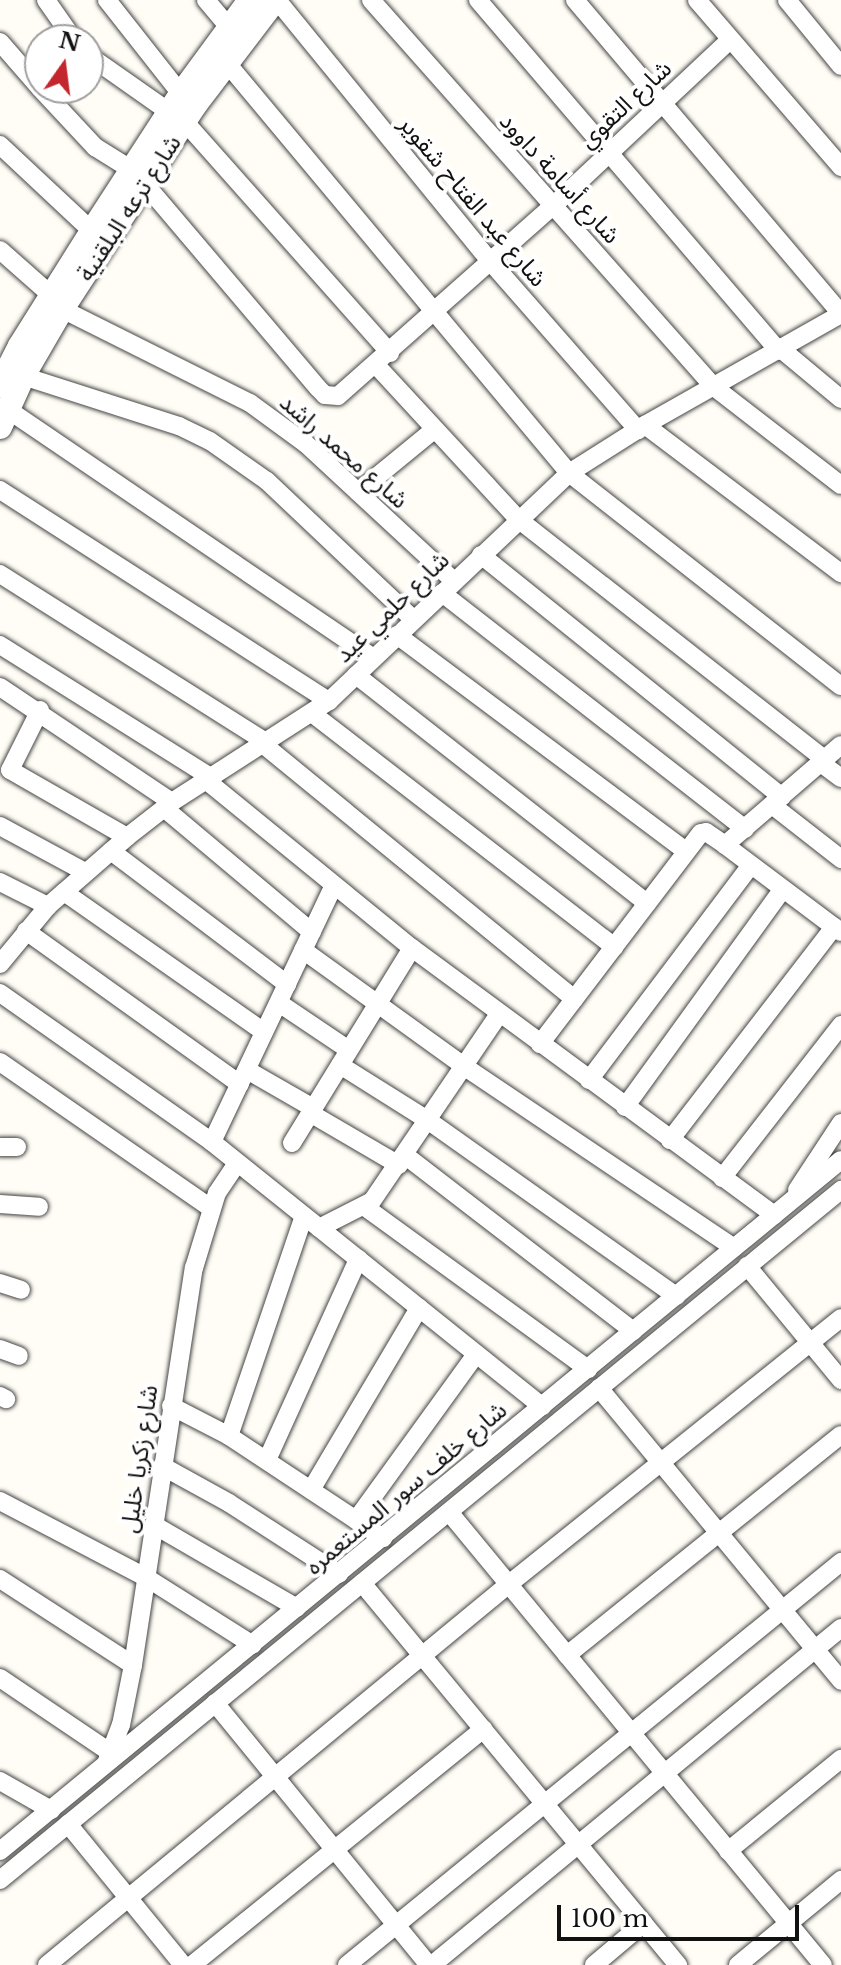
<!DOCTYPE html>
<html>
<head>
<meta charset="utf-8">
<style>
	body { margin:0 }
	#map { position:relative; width:841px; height:1965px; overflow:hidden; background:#fffdf5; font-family:"Libre Baskerville","Noto Sans Arabic",serif }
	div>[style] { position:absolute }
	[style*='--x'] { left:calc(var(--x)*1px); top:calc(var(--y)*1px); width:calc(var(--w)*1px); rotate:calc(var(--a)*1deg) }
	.roads { filter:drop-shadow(0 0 2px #444) drop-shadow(0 0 2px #444) }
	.minor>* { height:18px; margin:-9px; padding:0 9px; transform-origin:9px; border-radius:9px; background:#fff }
	.tertiary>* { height:24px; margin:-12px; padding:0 12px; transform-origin:12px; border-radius:12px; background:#fff }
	span { translate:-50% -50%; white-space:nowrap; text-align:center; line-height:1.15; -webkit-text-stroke:8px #fff; paint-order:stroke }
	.street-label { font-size:24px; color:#111 }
	.north { position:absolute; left:24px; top:24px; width:80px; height:80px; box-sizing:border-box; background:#fff; border:2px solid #a0a0a0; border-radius:50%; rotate:14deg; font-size:22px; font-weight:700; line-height:32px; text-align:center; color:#111 }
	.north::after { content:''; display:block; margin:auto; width:28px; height:36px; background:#c4262e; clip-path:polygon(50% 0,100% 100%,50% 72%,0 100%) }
	.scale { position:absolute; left:557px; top:1905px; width:242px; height:36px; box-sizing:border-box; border:4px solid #111; border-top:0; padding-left:10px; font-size:24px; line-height:28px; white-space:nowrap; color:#111; -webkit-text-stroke:6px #fff; paint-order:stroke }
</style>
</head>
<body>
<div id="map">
	<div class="roads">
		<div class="minor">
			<i style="--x:46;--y:0;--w:49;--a:55"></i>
			<i style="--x:107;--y:0;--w:120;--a:51.8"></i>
			<i style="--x:206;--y:0;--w:34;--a:50"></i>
			<i style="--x:277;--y:0;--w:337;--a:50.8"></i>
			<i style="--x:490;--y:261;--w:225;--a:48.8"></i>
			<i style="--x:371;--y:0;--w:517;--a:48.45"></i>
			<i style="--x:714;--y:387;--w:160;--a:37.7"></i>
			<i style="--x:478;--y:0;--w:462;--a:49.4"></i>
			<i style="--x:575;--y:0;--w:412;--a:49.7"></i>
			<i style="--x:697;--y:0;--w:221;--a:49.2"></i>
			<i style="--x:787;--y:0;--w:85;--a:50.7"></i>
			<i style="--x:0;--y:42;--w:61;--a:49"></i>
			<i style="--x:88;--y:55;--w:99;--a:35.1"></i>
			<i style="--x:226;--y:62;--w:535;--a:50.15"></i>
			<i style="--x:569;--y:473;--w:345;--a:38.1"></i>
			<i style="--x:40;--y:88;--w:81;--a:47"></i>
			<i style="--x:95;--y:147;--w:44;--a:31.9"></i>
			<i style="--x:185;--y:122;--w:309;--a:48.4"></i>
			<i style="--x:0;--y:145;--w:126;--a:43.1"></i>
			<i style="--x:145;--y:184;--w:267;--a:49.7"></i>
			<i style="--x:318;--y:388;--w:10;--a:45"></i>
			<i style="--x:325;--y:395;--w:13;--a:4"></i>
			<i style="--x:338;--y:396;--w:287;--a:-41.5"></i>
			<i style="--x:553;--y:206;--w:241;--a:-43.2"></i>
			<i style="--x:0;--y:250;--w:68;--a:41.4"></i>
			<i style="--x:62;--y:309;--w:210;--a:26.6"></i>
			<i style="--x:250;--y:403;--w:69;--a:36.2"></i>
			<i style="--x:306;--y:444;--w:202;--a:42.8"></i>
			<i style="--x:781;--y:349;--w:78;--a:39.8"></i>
			<i style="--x:376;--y:365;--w:209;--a:47.3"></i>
			<i style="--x:518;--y:519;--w:390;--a:38.1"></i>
			<i style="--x:23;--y:376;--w:164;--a:17.8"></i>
			<i style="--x:179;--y:426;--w:34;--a:26"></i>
			<i style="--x:210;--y:441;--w:70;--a:35.1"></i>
			<i style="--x:267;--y:481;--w:202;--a:43.4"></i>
			<i style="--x:7;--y:409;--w:443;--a:34.2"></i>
			<i style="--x:645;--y:425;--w:246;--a:37.1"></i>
			<i style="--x:0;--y:490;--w:391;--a:32.7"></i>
			<i style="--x:358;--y:492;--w:99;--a:-39.3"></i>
			<i style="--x:481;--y:555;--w:386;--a:38.8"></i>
			<i style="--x:0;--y:574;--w:316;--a:32.3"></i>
			<i style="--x:442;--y:593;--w:384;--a:37.9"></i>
			<i style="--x:397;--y:635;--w:361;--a:36.8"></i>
			<i style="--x:0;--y:645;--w:250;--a:32.1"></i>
			<i style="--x:356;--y:675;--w:370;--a:38.1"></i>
			<i style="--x:0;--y:687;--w:207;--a:33.8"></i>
			<i style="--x:40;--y:710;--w:67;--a:116.6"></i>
			<i style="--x:10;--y:770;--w:135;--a:29.8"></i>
			<i style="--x:313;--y:714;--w:381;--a:37.7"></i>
			<i style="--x:264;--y:745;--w:401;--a:39.3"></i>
			<i style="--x:821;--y:763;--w:25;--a:37"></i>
			<i style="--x:207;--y:781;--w:264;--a:39.2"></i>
			<i style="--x:412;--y:948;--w:450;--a:36.4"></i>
			<i style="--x:772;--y:805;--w:88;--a:38"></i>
			<i style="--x:164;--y:808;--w:193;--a:40"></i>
			<i style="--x:0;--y:826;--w:97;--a:28.4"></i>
			<i style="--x:725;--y:845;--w:145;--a:36.9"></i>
			<i style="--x:111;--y:851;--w:221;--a:37.1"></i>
			<i style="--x:0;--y:882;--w:54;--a:26.6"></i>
			<i style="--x:64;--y:892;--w:244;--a:35"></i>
			<i style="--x:26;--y:931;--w:263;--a:35.6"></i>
			<i style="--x:303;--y:950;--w:200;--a:35.8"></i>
			<i style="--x:465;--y:1067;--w:324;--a:33.9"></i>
			<i style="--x:0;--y:964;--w:75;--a:-50.4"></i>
			<i style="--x:48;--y:906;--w:105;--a:-41.1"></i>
			<i style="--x:127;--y:837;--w:57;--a:-37.9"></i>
			<i style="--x:172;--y:802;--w:187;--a:-32.8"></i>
			<i style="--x:329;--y:701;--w:331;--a:-43.5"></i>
			<i style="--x:569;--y:473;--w:90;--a:-32.3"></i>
			<i style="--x:645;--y:425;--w:225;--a:-29.5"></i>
			<i style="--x:0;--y:993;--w:259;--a:35.1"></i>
			<i style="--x:212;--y:1142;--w:423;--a:38.7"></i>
			<i style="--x:279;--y:1003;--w:84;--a:33.9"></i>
			<i style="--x:540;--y:1044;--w:265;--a:-52.7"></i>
			<i style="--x:701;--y:833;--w:5;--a:-11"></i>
			<i style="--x:706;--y:832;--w:23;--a:34"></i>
			<i style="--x:725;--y:845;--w:153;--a:-40.8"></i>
			<i style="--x:0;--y:1062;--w:257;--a:34.7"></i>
			<i style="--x:340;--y:1065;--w:105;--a:32.2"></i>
			<i style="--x:429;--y:1121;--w:303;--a:35.3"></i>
			<i style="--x:247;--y:1070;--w:76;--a:29.9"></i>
			<i style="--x:589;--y:1080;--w:269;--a:-53"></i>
			<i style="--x:625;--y:1107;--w:269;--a:-54.1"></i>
			<i style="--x:310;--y:1113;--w:103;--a:30.3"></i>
			<i style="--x:670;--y:1140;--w:269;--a:-52.4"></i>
			<i style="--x:212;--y:1142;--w:284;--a:-64.6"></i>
			<i style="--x:292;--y:1143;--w:229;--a:-58.4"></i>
			<i style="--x:0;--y:1147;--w:17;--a:0"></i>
			<i style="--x:406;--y:1156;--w:287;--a:37.6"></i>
			<i style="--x:722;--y:1178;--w:194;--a:-52.1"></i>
			<i style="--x:797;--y:1190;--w:80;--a:-56.7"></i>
			<i style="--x:0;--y:1204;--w:39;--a:4"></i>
			<i style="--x:365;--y:1207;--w:276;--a:36"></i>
			<i style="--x:319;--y:1228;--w:59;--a:-27"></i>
			<i style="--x:372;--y:1201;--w:226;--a:-55.8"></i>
			<i style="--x:747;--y:1266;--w:148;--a:50.5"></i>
			<i style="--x:0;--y:1283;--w:22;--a:18"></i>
			<i style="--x:0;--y:1349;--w:20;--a:20"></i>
			<i style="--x:599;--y:1388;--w:380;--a:50.4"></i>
			<i style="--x:0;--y:1396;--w:7;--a:27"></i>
			<i style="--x:171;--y:1406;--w:65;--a:27.3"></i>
			<i style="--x:229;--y:1436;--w:185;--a:33.5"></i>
			<i style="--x:229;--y:1436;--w:232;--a:-71.2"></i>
			<i style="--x:267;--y:1460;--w:221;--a:-65.6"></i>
			<i style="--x:162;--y:1466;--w:77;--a:28.9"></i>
			<i style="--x:229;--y:1503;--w:131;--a:32.8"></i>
			<i style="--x:311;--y:1490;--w:212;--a:-59.3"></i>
			<i style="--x:0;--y:1501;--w:166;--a:27.6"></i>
			<i style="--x:147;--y:1578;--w:125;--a:32.3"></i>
			<i style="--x:449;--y:1512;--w:587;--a:50.46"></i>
			<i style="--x:356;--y:1520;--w:205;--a:-54.1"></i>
			<i style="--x:154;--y:1525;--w:165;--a:30.1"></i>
			<i style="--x:0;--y:1579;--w:158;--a:32.9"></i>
			<i style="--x:362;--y:1583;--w:496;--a:50.4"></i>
			<i style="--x:567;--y:1655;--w:351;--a:-38.8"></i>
			<i style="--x:0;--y:1678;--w:134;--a:34"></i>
			<i style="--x:215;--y:1703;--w:338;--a:50.8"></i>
			<i style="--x:107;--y:1761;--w:39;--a:-69"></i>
			<i style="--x:121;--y:1725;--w:61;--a:-78.7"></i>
			<i style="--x:133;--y:1665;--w:402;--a:-81.3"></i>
			<i style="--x:194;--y:1268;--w:78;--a:-73"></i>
			<i style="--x:217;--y:1193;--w:36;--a:-56"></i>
			<i style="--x:0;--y:1781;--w:59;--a:29.6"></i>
			<i style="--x:68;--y:1824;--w:182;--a:50.8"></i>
			<i style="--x:0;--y:1851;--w:1088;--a:-39.41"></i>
			<i style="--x:728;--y:1851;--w:146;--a:-39.2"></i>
			<i style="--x:0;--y:1880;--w:1088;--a:-39.37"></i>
			<i style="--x:47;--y:1965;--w:599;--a:-39.51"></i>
			<i style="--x:509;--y:1584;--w:425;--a:-38.7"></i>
			<i style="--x:192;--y:1965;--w:375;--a:-39"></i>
			<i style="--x:347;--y:1965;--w:638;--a:-39.21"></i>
			<i style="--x:432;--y:1965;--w:530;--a:-39.49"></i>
			<i style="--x:594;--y:1965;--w:65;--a:-40"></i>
			<i style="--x:738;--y:1965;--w:134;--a:-39.5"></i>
		</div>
		<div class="tertiary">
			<i style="--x:0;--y:385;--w:44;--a:-62.9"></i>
			<i style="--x:20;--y:346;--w:136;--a:-57.9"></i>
			<i style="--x:92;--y:231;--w:163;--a:-57"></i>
			<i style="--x:181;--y:94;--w:117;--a:-53.7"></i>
			<i style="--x:0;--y:427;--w:56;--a:-65.7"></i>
			<i style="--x:23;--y:376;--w:78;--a:-59.8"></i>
			<i style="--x:62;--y:309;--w:244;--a:-56.9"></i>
			<i style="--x:195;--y:105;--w:132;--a:-52.7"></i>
		</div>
	</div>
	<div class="street-label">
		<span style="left:625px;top:104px;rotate:-43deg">شارع التقوي</span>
		<span style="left:560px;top:178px;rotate:48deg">شارع أسامة داوود</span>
		<span style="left:473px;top:201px;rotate:50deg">شارع عبد الفتاح شقوير</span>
		<span style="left:129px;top:208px;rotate:-57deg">شارع ترعه البلقنية</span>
		<span style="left:344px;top:451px;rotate:41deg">شارع محمد راشد</span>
		<span style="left:392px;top:607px;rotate:-44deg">شارع حلمي عيد</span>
		<span style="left:139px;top:1459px;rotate:-82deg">شارع زكريا خليل</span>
		<span style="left:406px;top:1488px;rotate:-40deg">شارع خلف سور المستعمره</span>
	</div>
	<div class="north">N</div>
	<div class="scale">100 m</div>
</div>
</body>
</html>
